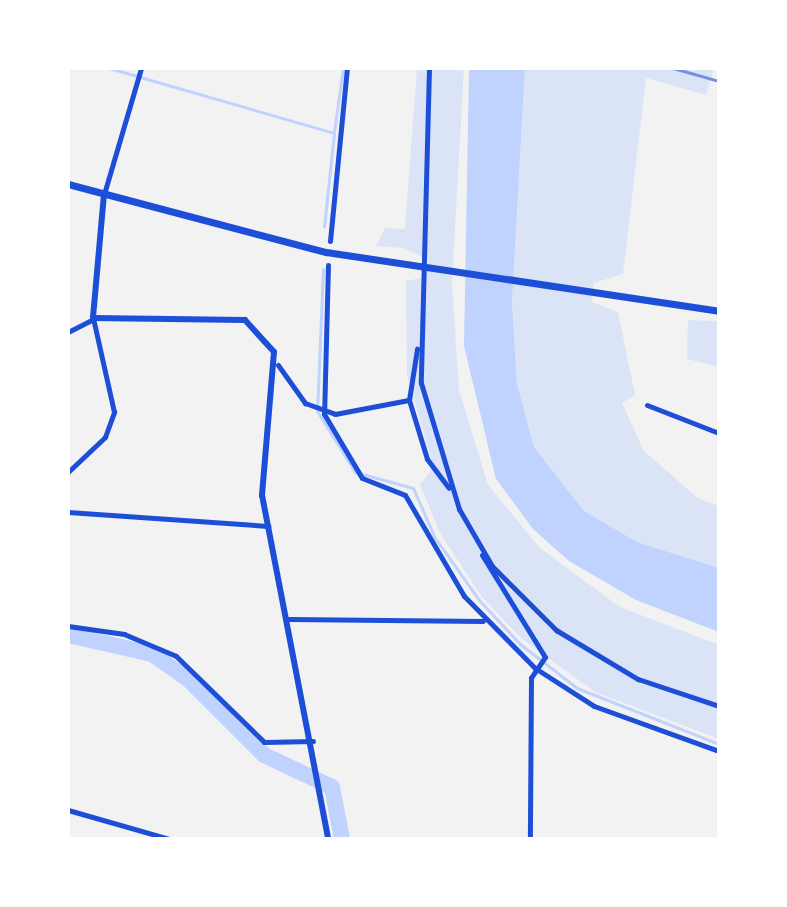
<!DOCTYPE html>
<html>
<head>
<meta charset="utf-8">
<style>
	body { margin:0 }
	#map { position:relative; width:787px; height:907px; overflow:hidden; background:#f2f2f2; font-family:"PT Sans",sans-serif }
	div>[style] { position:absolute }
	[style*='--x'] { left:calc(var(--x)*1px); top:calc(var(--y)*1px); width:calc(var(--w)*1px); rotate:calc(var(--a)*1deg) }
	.green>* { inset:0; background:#dbe4f7 }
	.water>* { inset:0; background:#bfd3fe }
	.stream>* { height:3px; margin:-1.5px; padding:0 1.5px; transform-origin:1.5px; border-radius:1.5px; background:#bfd3fe }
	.river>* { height:16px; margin:-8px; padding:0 8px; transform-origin:8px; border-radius:8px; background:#bfd3fe }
	.minor>* { height:5px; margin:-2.5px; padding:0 2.5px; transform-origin:2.5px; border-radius:2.5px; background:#1d4ed8 }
	.tertiary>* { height:6px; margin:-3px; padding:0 3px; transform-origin:3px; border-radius:3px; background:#1d4ed8 }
	.primary>* { height:7px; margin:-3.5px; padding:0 3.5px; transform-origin:3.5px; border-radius:3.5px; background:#1d4ed8 }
	.rail>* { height:3px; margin:-1.5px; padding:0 1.5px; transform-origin:1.5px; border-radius:1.5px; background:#7290e2 }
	span { translate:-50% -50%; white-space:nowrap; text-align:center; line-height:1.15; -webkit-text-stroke:6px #fff; paint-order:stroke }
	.frame { position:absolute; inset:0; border:70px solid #fff; pointer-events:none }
</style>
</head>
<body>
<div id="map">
	<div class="green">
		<i style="clip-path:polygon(417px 68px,464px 68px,452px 283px,459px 390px,488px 485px,540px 548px,620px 607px,719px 645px,719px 739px,595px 692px,522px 639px,482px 597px,440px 533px,420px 485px,433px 467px,407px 375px,406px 281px,426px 277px,429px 260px,404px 248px,376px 246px,385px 228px,405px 229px)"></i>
		<i style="clip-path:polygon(525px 68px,714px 68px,706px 95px,646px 78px,623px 274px,594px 283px,592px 302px,618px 312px,635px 395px,622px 403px,644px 451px,699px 499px,719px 506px,719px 568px,637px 542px,584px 511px,534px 447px,517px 384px,512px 302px)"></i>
		<i style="clip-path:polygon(688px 320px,719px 321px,719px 367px,687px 359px)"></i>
	</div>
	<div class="water">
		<i style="clip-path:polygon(469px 68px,525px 68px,512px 302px,517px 384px,534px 447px,584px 511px,637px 542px,719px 568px,719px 632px,636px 600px,569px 561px,533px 529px,496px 479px,464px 346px)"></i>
	</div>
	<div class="stream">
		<i style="--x:109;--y:68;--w:234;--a:16.1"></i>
		<i style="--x:334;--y:133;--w:94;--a:96.1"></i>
		<i style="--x:334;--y:132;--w:65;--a:-82"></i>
		<i style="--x:323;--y:269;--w:142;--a:92.4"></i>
		<i style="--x:317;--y:411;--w:72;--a:58.1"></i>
		<i style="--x:355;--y:472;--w:60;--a:15.4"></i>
		<i style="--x:413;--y:488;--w:55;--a:66.3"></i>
		<i style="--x:435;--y:538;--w:76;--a:54.6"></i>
		<i style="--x:479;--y:600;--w:60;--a:47"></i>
		<i style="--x:520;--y:644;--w:72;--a:37.7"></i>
		<i style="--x:577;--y:688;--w:153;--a:21.5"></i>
	</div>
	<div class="river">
		<i style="--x:68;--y:635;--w:86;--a:12.7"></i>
		<i style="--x:152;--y:654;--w:44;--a:34.8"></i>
		<i style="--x:188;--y:679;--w:107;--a:45"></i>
		<i style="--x:264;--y:755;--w:75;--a:25.2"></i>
		<i style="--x:332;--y:787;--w:53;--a:79.1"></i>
	</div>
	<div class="minor">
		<i style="--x:429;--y:68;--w:315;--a:91.5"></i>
		<i style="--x:421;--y:383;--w:132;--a:73.2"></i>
		<i style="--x:459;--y:509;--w:66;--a:59.9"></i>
		<i style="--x:492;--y:566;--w:91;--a:45"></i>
		<i style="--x:556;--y:630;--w:96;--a:30.9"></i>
		<i style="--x:638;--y:679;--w:85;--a:18.4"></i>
		<i style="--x:104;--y:194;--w:131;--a:-73.6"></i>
		<i style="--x:330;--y:241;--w:174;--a:-84.4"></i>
		<i style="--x:328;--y:265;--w:149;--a:91.5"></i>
		<i style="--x:324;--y:414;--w:74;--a:59.3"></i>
		<i style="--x:362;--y:478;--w:46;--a:21.6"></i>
		<i style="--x:405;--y:495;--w:117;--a:59.7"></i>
		<i style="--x:464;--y:596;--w:101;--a:45.4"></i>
		<i style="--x:535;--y:668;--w:70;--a:32.8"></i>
		<i style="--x:594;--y:706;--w:133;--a:19.8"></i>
		<i style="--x:68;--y:332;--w:28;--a:-27"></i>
		<i style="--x:278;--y:365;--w:47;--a:54.6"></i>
		<i style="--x:305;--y:403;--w:32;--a:20"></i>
		<i style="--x:335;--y:414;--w:75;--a:-10.7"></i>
		<i style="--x:409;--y:400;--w:52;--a:-81.1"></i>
		<i style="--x:409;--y:400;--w:62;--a:73"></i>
		<i style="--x:427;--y:459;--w:36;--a:53"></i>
		<i style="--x:647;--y:405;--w:77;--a:21.3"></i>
		<i style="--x:68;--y:472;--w:51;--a:-43.4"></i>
		<i style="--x:105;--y:437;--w:27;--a:-70"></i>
		<i style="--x:114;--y:412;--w:96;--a:-102.6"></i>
		<i style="--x:68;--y:512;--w:201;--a:4"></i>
		<i style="--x:482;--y:555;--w:120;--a:58.3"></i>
		<i style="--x:545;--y:657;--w:25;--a:124"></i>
		<i style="--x:531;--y:678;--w:161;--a:90.4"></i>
		<i style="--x:289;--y:619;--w:194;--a:0.6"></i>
		<i style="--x:68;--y:626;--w:57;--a:8.1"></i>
		<i style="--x:124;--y:634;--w:56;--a:22.9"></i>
		<i style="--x:176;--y:656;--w:123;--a:44.3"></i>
		<i style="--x:264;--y:742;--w:49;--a:-1.2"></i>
		<i style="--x:68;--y:810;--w:106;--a:15.9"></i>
	</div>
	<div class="tertiary">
		<i style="--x:104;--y:194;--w:124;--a:95.1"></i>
		<i style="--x:93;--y:318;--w:152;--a:0.8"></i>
		<i style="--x:245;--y:320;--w:43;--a:47.8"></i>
		<i style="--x:274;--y:352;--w:144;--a:94.8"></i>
		<i style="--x:262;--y:495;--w:350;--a:79.1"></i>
	</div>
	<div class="primary">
		<i style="--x:68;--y:184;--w:267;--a:14.8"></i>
		<i style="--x:326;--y:252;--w:397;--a:8.5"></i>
	</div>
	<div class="rail">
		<i style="--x:673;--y:68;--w:48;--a:15.8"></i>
	</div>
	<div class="frame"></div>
</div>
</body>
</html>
